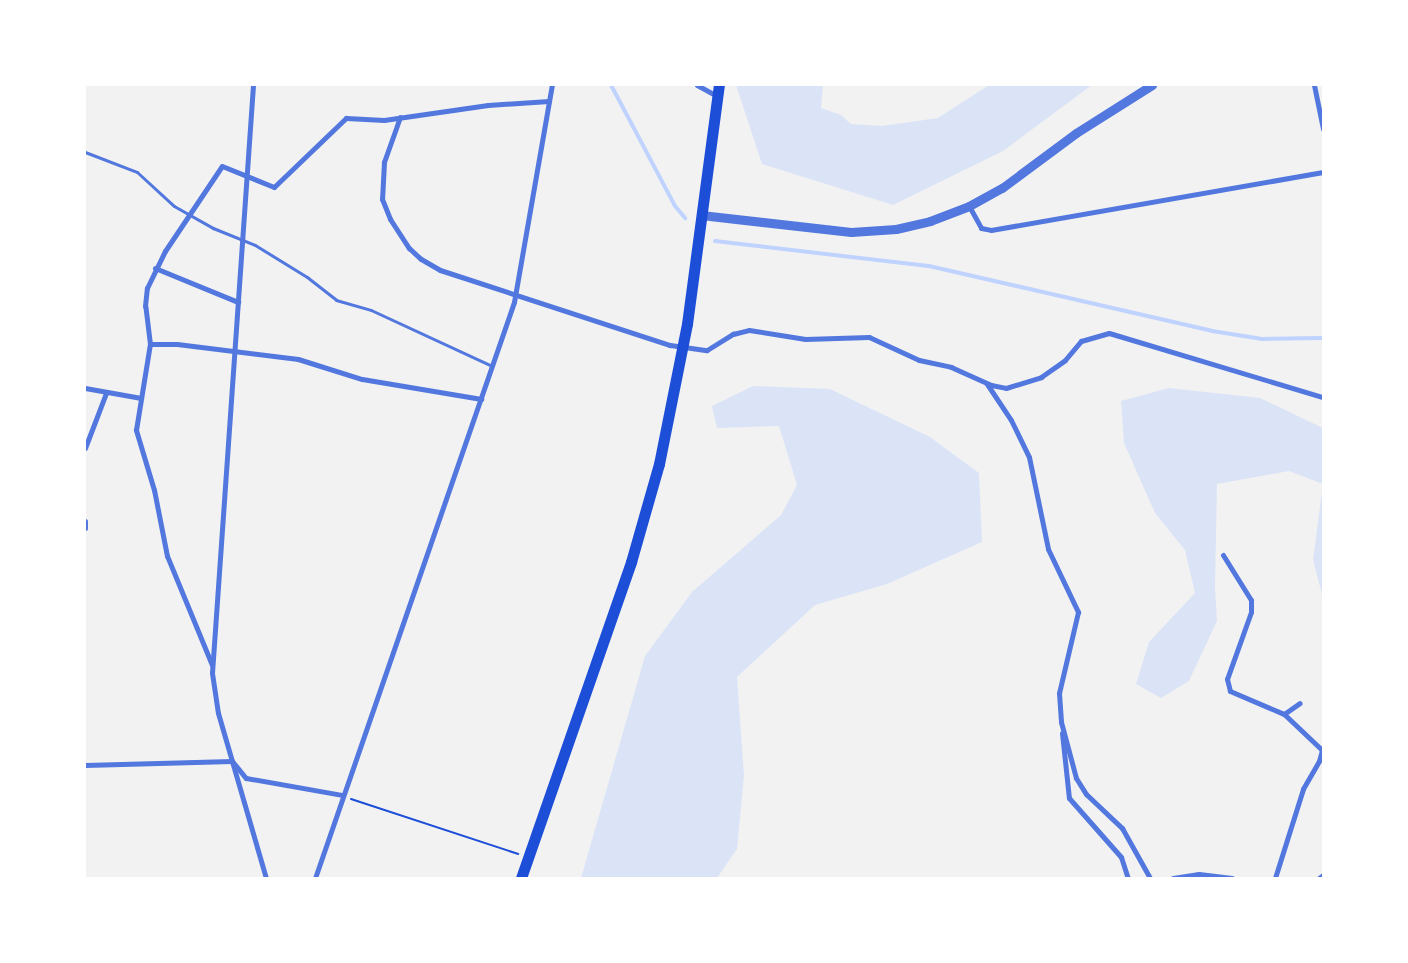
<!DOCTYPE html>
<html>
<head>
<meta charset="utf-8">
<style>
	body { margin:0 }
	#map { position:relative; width:1408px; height:963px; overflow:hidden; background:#f2f2f2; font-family:"Fira Sans Condensed",sans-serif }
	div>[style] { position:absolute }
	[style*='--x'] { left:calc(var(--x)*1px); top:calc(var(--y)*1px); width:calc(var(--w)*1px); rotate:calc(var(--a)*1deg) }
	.green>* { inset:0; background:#dbe4f7 }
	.stream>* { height:4px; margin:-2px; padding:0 2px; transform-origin:2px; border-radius:2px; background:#bfd3fe }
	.path>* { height:2px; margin:-1px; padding:0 1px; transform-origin:1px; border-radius:1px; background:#1d4ed8 }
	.service>* { height:3px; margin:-1.5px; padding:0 1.5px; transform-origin:1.5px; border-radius:1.5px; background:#5277de }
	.minor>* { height:5px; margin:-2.5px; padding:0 2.5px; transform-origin:2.5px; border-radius:2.5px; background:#5277de }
	.tertiary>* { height:9px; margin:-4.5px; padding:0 4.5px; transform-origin:4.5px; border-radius:4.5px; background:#5277de }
	.trunk>* { height:11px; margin:-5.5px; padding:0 5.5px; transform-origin:5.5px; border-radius:5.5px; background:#1d4ed8 }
	span { translate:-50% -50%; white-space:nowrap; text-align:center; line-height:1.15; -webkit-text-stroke:5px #fff; paint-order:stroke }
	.frame { position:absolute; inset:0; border:86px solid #fff; pointer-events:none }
</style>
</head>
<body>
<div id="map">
	<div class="green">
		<i style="clip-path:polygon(736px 85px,823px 85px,821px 108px,841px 115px,851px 124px,882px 126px,938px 118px,989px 85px,1092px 85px,1003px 151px,893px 205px,762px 164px)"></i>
		<i style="clip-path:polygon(753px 386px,830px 389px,930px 437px,979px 473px,982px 542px,887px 584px,815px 605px,737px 677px,744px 775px,737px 849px,717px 878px,581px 878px,645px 656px,692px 592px,781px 515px,797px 485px,779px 426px,717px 428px,712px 406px)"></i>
		<i style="clip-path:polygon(1169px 388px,1260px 398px,1323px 428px,1323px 598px,1313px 560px,1323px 484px,1289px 471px,1217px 484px,1215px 589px,1217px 621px,1189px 681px,1161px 698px,1136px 684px,1149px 642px,1195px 593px,1185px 550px,1155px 513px,1124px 443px,1121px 401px)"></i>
	</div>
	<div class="stream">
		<i style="--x:611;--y:85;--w:137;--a:62.1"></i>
		<i style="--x:675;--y:206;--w:16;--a:50"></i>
		<i style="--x:715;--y:241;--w:215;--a:6.7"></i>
		<i style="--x:929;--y:266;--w:290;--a:12.9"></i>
		<i style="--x:1212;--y:331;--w:51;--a:9.1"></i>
		<i style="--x:1262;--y:339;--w:61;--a:-0.9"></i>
	</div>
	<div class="path">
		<i style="--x:351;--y:799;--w:176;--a:18.2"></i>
	</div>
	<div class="service">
		<i style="--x:85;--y:152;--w:56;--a:21"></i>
		<i style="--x:137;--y:172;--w:50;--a:42.6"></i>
		<i style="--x:174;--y:206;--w:45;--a:29.4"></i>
		<i style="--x:213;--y:228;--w:45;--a:22"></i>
		<i style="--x:255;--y:245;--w:61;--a:31.6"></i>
		<i style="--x:307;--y:277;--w:37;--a:38"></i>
		<i style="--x:336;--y:300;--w:36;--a:16"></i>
		<i style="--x:371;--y:310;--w:133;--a:24.8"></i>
	</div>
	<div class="minor">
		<i style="--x:253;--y:85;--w:589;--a:93.99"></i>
		<i style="--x:212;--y:673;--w:40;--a:81.5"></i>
		<i style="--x:218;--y:713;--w:172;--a:73.8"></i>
		<i style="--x:697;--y:85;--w:23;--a:29"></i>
		<i style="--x:1314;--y:85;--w:45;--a:78.4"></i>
		<i style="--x:400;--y:117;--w:48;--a:109.6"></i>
		<i style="--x:384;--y:162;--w:37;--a:93"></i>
		<i style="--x:382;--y:199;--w:22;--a:68"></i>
		<i style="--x:390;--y:219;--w:35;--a:57"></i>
		<i style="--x:409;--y:248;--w:16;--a:43"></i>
		<i style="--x:421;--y:259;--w:22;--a:30"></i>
		<i style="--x:440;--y:270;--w:242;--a:18.1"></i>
		<i style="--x:670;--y:345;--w:37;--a:8"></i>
		<i style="--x:707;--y:350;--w:31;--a:-32"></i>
		<i style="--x:733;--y:334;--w:16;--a:-14"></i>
		<i style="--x:749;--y:330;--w:57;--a:9.1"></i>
		<i style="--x:805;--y:339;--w:64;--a:-1.8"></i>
		<i style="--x:869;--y:337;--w:55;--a:24.7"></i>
		<i style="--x:919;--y:360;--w:33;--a:12"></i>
		<i style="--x:951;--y:367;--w:44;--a:24.2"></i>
		<i style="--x:991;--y:385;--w:15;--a:11"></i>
		<i style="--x:1006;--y:388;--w:37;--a:-17"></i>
		<i style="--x:1041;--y:377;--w:29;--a:-35"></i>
		<i style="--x:1065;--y:360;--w:25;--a:-50"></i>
		<i style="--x:1081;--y:341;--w:29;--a:-16"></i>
		<i style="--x:1109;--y:333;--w:223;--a:16.7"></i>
		<i style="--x:969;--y:206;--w:25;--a:61"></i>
		<i style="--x:981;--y:228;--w:10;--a:11"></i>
		<i style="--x:991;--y:230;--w:337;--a:-9.9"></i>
		<i style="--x:155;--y:268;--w:90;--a:22.3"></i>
		<i style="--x:150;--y:344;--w:27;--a:0"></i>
		<i style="--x:177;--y:344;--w:122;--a:7.1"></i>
		<i style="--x:298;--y:359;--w:67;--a:17.4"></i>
		<i style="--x:362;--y:379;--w:121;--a:9.5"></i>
		<i style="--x:987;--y:384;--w:43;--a:56.3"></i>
		<i style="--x:1011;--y:420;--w:41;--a:64.1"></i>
		<i style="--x:1029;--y:457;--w:94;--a:78.3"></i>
		<i style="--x:1048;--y:549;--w:70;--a:64.5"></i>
		<i style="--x:1078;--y:612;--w:83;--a:103.2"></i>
		<i style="--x:1059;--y:693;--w:29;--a:86"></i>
		<i style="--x:1061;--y:722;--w:58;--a:75"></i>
		<i style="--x:1076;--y:778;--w:19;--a:58"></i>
		<i style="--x:1086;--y:794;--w:50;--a:43.4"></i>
		<i style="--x:1122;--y:828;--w:57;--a:60.8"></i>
		<i style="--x:85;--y:388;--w:57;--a:10.1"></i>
		<i style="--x:85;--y:448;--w:59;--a:-69.1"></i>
		<i style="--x:85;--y:521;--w:7;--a:90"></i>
		<i style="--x:1223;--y:555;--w:53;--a:58.1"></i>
		<i style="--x:1251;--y:600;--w:12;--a:90"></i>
		<i style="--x:1251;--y:612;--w:71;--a:109.7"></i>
		<i style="--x:1227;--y:679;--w:12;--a:76"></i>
		<i style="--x:1230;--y:691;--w:59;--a:23.1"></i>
		<i style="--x:1284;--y:714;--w:52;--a:43.5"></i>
		<i style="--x:1322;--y:750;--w:11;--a:105"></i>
		<i style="--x:1319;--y:761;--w:32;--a:120"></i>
		<i style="--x:1303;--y:789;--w:93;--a:107.5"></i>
		<i style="--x:212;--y:665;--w:118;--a:-112.4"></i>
		<i style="--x:167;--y:556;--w:67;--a:-101.1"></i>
		<i style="--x:154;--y:490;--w:63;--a:-106.7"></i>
		<i style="--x:136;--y:430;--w:87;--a:-80.8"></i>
		<i style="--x:150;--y:344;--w:38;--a:-97"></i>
		<i style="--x:145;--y:306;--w:18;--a:-84"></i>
		<i style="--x:147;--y:288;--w:41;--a:-64.1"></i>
		<i style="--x:165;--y:251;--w:102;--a:-56.2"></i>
		<i style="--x:222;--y:166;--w:56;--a:22"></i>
		<i style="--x:274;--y:187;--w:100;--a:-43.8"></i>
		<i style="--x:346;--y:118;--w:38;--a:3"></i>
		<i style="--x:384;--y:120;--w:105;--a:-8.2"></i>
		<i style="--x:488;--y:105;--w:61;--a:-3.8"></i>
		<i style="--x:1284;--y:714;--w:19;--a:-35"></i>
		<i style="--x:1062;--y:733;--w:65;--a:83.9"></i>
		<i style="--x:1069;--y:798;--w:79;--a:48.6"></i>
		<i style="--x:1121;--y:857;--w:22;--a:72"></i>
		<i style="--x:85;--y:765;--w:147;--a:-1.6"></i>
		<i style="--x:232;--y:761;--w:22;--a:51"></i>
		<i style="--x:246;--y:778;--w:97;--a:10"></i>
		<i style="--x:315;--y:878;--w:609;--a:-70.94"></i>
		<i style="--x:514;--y:302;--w:220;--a:-80.1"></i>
		<i style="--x:1173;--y:878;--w:26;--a:-9"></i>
		<i style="--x:1199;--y:874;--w:33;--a:7"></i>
		<i style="--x:1319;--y:878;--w:5;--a:-37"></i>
	</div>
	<div class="tertiary">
		<i style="--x:701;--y:215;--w:151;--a:6.5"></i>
		<i style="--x:851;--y:232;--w:45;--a:-3.8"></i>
		<i style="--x:896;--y:229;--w:35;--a:-13"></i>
		<i style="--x:930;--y:221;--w:42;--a:-21"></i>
		<i style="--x:969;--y:206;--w:38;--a:-29"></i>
		<i style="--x:1002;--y:188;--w:92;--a:-36.6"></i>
		<i style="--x:1076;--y:133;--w:90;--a:-32.3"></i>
	</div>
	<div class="trunk">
		<i style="--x:521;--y:878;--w:335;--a:-70.8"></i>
		<i style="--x:631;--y:562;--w:102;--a:-74.1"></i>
		<i style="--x:659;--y:464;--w:143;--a:-78.7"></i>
		<i style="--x:687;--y:324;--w:241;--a:-82.4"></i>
	</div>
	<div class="frame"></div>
</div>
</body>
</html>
